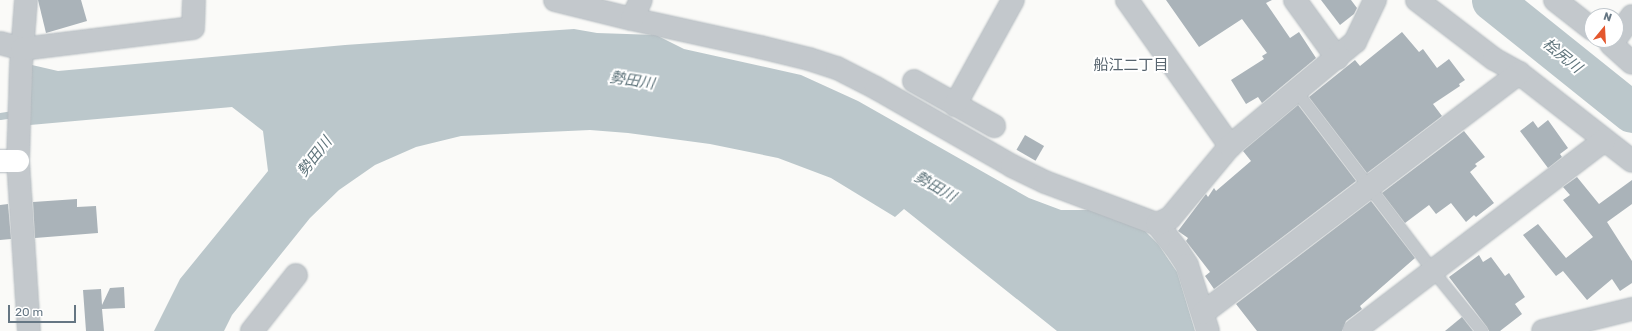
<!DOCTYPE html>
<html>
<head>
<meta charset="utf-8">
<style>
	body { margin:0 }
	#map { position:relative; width:1632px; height:331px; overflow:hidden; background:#fafaf8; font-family:Rubik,"Noto Sans JP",sans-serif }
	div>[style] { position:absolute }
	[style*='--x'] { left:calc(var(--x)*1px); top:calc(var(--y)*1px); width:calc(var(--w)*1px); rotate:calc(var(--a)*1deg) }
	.water>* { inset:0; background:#bbc7cb }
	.stream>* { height:7px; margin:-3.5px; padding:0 3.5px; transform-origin:3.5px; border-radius:3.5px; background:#bbc7cb }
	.river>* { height:41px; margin:-20.5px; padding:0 20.5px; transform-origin:20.5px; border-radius:20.5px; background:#bbc7cb }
	.building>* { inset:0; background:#aab3b9; transform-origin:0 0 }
	.roads { filter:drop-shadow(0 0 1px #b3babf) drop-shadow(0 0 1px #b3babf) }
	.lane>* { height:11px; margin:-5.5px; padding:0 5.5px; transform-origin:5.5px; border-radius:5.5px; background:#c3c8cc }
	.street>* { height:22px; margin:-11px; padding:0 11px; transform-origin:11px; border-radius:11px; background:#c3c8cc }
	.secondary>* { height:22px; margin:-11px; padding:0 11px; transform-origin:11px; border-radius:11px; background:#fff }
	span { translate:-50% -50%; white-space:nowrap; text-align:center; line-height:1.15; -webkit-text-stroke:4px #fff; paint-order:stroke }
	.water-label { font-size:15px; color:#60757c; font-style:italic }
	.neighbourhood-label { font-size:15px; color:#57646e }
	.north { position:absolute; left:1584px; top:8px; width:40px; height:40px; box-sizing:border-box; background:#fff; border:1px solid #c1c8cd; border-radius:50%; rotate:18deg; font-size:11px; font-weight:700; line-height:16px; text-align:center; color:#657683 }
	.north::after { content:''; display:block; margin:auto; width:14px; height:18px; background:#e4572e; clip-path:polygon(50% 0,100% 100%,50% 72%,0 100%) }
	.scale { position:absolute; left:8px; top:305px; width:68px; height:18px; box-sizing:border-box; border:2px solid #657683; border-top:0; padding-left:5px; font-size:12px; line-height:14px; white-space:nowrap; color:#657683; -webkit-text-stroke:3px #fff; paint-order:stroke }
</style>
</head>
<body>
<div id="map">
	<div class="water">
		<i style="clip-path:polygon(574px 29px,597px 33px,656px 35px,684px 49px,801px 75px,858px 101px,1029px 198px,1061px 210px,1092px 210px,1144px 230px,1158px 244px,1177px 272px,1195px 331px,1057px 331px,904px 209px,895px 217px,831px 178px,778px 158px,710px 144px,628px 133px,590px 130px,461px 136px,416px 147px,375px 165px,339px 190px,310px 218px,232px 315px,224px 331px,154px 331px,180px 279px,268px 171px,263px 131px,232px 107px,30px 125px,32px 65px,58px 71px,345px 45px)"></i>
	</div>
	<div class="stream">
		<i style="--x:0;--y:116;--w:18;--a:-9"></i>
	</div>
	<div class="river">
		<i style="--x:1492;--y:0;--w:179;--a:38.7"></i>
	</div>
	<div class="building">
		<i style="clip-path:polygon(38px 0,81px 0,87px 21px,46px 33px)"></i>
		<i style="clip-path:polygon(1166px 0,1272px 0,1266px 3px,1290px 38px,1299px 32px,1316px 58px,1262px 103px,1258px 97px,1246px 104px,1231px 80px,1264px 59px,1262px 56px,1267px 53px,1242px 19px,1199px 47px)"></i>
		<i style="clip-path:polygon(1321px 0,1351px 0,1357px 8px,1354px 14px,1340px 25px)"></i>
		<i style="clip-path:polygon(1402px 32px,1419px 52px,1423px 49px,1437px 68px,1449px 59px,1465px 80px,1459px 84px,1460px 86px,1433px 104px,1442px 116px,1367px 173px,1309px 97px,1355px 60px,1360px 66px)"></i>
		<i style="clip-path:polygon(1298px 105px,1356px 181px,1214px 289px,1205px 276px,1210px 272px,1186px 241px,1188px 238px,1178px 231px,1206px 194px,1208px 197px,1214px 188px,1216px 191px,1251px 161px,1243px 151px)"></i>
		<i style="clip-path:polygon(1548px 120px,1568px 148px,1560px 154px,1562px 157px,1548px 168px,1520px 131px,1533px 121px,1538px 128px)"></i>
		<i style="clip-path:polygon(1464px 131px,1485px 157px,1475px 164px,1477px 166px,1470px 172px,1494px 203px,1476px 217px,1474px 215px,1466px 222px,1451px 203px,1436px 214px,1429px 205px,1405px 223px,1382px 193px)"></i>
		<i style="left:1025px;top:135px;width:22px;height:17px;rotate:30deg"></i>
		<i style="clip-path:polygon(1577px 177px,1599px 204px,1632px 180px,1632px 204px,1607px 222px,1632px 261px,1632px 283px,1620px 291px,1612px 279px,1587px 300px,1563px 271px,1556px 276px,1523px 235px,1538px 224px,1566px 258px,1593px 237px,1563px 200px,1570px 195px,1563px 187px)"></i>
		<i style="clip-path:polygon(77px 199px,77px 207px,96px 206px,98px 233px,35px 238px,33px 202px)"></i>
		<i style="clip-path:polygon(1371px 201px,1415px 258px,1360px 306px,1362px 309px,1346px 321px,1342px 331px,1257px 331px,1236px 304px)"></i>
		<i style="clip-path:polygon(8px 204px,11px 239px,0 240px,0 205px)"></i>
		<i style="clip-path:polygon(1479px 255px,1483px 262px,1491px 257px,1505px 276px,1509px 273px,1525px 297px,1515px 304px,1522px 314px,1500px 331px,1489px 331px,1487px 327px,1449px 277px)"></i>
		<i style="clip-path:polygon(124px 287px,125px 308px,102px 309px,104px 331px,86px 331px,83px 290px,101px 289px,102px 305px,110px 288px)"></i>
		<i style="clip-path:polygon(1462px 317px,1473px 331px,1445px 331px)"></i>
	</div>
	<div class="roads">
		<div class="lane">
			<i style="--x:1296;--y:91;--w:226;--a:52.7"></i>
			<i style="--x:1433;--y:271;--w:77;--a:50.8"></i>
		</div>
		<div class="street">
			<i style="--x:26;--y:0;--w:65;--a:94.4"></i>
			<i style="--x:21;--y:65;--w:96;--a:91.8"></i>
			<i style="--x:18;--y:161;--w:170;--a:86.3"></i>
			<i style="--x:555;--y:0;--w:79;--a:13.9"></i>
			<i style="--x:632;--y:19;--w:131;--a:12.3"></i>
			<i style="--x:760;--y:47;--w:50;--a:13.8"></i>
			<i style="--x:809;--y:59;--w:29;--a:18"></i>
			<i style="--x:837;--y:68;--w:44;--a:27.1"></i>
			<i style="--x:876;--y:88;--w:157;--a:29.8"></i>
			<i style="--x:1012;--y:166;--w:37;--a:26"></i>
			<i style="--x:1045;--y:182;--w:120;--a:20.6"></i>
			<i style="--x:1157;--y:224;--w:34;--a:52"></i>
			<i style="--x:1178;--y:251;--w:17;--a:57"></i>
			<i style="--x:1187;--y:265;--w:69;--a:72.3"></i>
			<i style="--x:1127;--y:0;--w:179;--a:54.8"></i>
			<i style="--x:1230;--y:146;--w:94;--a:129.8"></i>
			<i style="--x:1170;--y:218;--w:14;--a:155"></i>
			<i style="--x:1295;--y:0;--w:72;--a:54.1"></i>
			<i style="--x:1417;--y:0;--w:97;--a:37.5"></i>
			<i style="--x:1494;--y:59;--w:29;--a:29"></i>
			<i style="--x:1519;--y:73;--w:143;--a:37.9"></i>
			<i style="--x:1555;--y:0;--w:47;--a:38.1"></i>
			<i style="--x:632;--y:19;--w:21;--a:-65"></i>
			<i style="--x:1616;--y:38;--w:27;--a:-54"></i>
			<i style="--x:0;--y:43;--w:23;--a:15"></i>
			<i style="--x:22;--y:49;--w:172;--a:-7"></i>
			<i style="--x:193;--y:28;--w:28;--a:-88"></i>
			<i style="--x:1611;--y:44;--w:28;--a:42"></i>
			<i style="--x:914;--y:81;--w:92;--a:29.4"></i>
			<i style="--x:955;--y:105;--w:120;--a:-61.1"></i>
			<i style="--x:1230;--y:146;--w:163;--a:-39.8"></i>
			<i style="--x:1355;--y:42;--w:47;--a:-64.5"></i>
			<i style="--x:1203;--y:313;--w:397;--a:-37.2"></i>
			<i style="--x:252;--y:331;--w:71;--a:-51.8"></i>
			<i style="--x:1354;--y:331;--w:315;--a:-37.3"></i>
			<i style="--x:1543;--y:331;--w:92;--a:-13.9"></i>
		</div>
		<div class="secondary">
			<i style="--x:0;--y:161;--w:18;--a:0"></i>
		</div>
	</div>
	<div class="water-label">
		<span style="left:1562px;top:56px;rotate:39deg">桧尻川</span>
		<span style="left:632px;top:81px;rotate:9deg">勢田川</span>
		<span style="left:315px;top:157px;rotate:-52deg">勢田川</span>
		<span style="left:935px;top:187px;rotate:30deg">勢田川</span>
	</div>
	<div class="neighbourhood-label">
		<span style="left:1131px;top:66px">船江二丁目</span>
	</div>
	<div class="north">N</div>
	<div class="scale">20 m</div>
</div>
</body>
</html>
